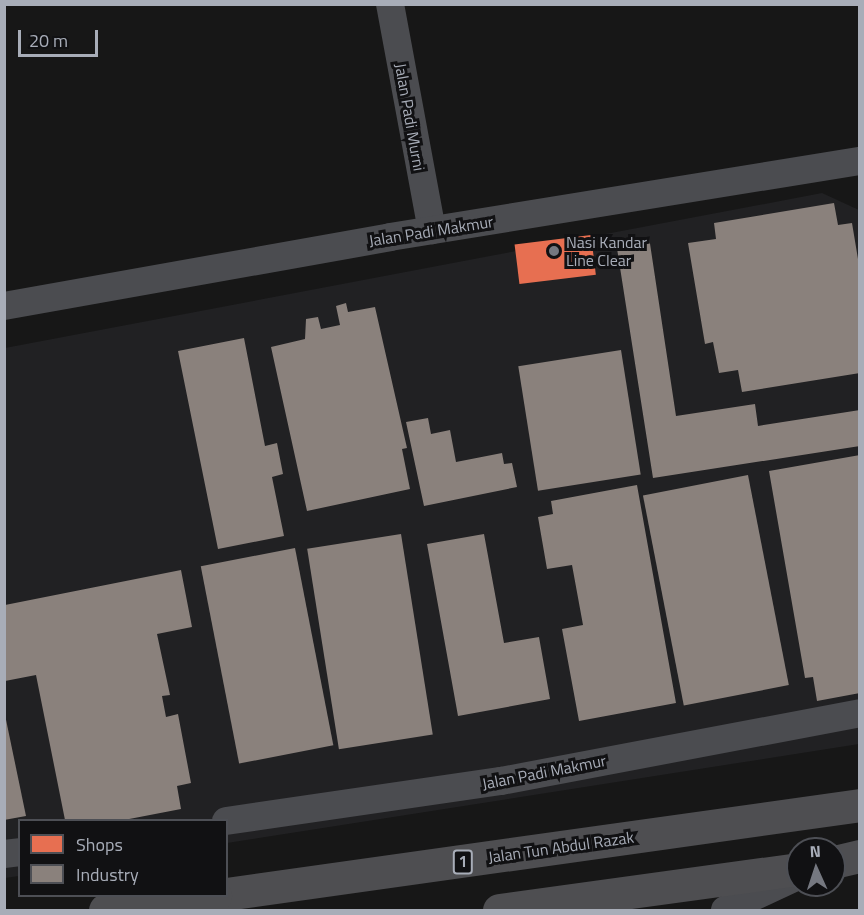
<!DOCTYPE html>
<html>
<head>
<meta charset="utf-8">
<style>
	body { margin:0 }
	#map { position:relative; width:864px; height:915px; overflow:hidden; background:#171717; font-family:"Titillium Web",sans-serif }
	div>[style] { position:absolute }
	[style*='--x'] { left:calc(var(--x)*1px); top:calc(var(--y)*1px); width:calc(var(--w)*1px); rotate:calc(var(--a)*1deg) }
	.built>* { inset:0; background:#212123 }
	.shops>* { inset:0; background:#e76f51; transform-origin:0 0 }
	.industry>* { inset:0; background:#8a817c; transform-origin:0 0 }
	.minor>* { height:28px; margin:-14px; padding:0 14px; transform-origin:14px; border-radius:14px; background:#4b4c50 }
	.highway>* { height:33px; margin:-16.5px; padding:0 16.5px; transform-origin:16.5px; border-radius:16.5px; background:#4e4e51 }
	.dots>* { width:16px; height:16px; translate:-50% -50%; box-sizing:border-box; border:3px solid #111113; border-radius:50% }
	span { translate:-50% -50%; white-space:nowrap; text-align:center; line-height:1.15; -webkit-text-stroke:6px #111113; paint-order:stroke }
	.shield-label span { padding:2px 4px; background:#111113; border:2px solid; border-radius:4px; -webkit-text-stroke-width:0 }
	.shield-label { font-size:15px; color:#a8adb8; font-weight:700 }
	.street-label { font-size:16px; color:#a8adb8 }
	.poi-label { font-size:16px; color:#a8adb8 }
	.left { translate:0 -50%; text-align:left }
	.frame { position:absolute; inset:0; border:6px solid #a8adb8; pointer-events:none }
	.legend { position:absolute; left:18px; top:819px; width:210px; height:78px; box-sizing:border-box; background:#111113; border:2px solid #4d4f55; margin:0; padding:8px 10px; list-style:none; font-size:18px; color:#a8adb8 }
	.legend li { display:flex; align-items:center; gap:12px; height:30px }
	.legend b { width:30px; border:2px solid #4d4f55 }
	.north { position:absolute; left:786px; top:837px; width:60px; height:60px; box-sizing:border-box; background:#111113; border:2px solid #4d4f55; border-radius:50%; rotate:357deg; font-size:16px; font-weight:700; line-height:24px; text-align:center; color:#a8adb8 }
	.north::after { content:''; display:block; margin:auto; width:21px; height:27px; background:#757880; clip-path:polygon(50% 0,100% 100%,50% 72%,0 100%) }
	.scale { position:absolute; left:18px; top:30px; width:80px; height:27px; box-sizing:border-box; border:3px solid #a8adb8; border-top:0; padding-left:8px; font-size:18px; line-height:21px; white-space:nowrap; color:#a8adb8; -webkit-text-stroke:4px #111113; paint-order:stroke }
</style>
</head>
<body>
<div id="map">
	<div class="built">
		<i style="clip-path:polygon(822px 193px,859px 210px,859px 744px,227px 843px,226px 820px,20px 820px,19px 876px,5px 878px,5px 348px)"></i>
	</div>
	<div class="shops">
		<i style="left:591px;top:235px;width:40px;height:77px;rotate:83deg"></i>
	</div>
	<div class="industry">
		<i style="clip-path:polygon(834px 203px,838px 225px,852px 223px,860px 271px,860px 373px,742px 392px,738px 370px,719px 373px,713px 342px,705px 344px,688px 243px,716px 239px,714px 223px)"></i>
		<i style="clip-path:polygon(649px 237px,676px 416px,755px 404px,758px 426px,860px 410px,860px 446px,653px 478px,616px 242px)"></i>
		<i style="clip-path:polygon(346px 303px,348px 312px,375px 307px,407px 448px,402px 449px,410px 489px,307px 511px,271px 347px,305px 339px,306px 319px,318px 317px,321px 329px,340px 325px,336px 306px)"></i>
		<i style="clip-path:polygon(244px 338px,265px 446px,277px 443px,283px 474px,272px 477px,284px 536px,218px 549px,178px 351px)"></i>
		<i style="left:621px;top:350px;width:126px;height:104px;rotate:81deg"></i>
		<i style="clip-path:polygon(428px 418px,431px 434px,450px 430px,456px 462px,502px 453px,504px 464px,512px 463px,517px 487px,424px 506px,406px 422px)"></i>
		<i style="clip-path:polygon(860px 455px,860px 693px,817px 701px,813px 677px,805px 678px,769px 471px)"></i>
		<i style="left:748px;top:475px;width:214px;height:107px;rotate:79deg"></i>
		<i style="clip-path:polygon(637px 485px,676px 703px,579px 721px,562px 629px,583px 625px,572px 565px,547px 569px,538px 517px,553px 514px,551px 501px)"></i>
		<i style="left:401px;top:534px;width:203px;height:95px;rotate:81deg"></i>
		<i style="clip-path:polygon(484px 534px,504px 643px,539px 637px,550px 699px,458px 716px,427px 544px)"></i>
		<i style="left:295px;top:548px;width:201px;height:96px;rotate:79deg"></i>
		<i style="clip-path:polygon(181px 570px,192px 627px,157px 634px,170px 695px,162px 696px,166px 717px,178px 714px,191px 783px,177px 786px,181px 809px,124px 820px,65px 820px,36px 675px,5px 681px,5px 605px)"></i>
		<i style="clip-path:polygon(4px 710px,26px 816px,4px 820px)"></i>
	</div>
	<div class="minor">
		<i style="--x:390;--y:4;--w:230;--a:79.5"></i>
		<i style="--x:4;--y:306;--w:392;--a:-10.1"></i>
		<i style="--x:390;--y:237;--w:476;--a:-9.2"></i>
		<i style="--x:226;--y:821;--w:278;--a:-8.3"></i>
		<i style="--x:501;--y:781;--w:365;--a:-10.7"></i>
		<i style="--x:4;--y:854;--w:16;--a:-7"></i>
		<i style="--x:725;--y:910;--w:81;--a:-25"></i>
	</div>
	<div class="highway">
		<i style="--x:834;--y:862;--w:27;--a:-13"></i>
		<i style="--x:226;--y:894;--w:640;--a:-7.99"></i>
		<i style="--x:105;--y:910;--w:111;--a:-7.3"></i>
		<i style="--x:499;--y:910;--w:302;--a:-7.8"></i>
	</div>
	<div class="dots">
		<i style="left:554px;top:251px;background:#757880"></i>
	</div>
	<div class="shield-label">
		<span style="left:463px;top:862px">1</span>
	</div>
	<div class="street-label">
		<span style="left:410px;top:117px;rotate:80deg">Jalan Padi Murni</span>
		<span style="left:431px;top:231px;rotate:-9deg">Jalan Padi Makmur</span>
		<span style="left:544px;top:772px;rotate:-11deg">Jalan Padi Makmur</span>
		<span style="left:561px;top:847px;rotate:-8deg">Jalan Tun Abdul Razak</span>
	</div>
	<div class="poi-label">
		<span class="left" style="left:566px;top:251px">Nasi Kandar<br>Line Clear</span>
	</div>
	<div class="frame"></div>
	<ul class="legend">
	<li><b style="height:16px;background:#e76f51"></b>Shops</li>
	<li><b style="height:16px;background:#8a817c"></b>Industry</li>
	</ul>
	<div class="north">N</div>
	<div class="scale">20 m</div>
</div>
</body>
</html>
